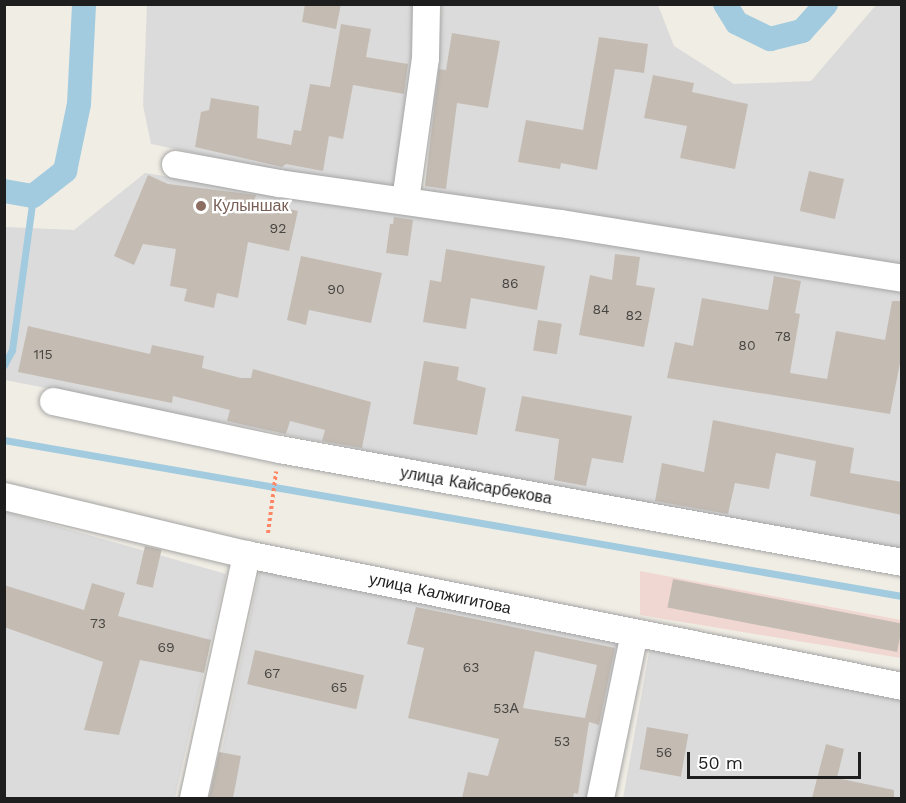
<!DOCTYPE html>
<html>
<head>
<meta charset="utf-8">
<style>
	body { margin:0 }
	#map { position:relative; width:906px; height:803px; overflow:hidden; background:#f0ede4; font-family:"Work Sans",sans-serif }
	div>[style] { position:absolute }
	[style*='--x'] { left:calc(var(--x)*1px); top:calc(var(--y)*1px); width:calc(var(--w)*1px); rotate:calc(var(--a)*1deg) }
	.residential>* { inset:0; background:#dcdbdb }
	.commercial>* { inset:0; background:#f1d7d2 }
	.stream>* { height:7px; margin:-3.5px; padding:0 3.5px; transform-origin:3.5px; border-radius:3.5px; background:#a2cbdf }
	.canal>* { height:24px; margin:-12px; padding:0 12px; transform-origin:12px; border-radius:12px; background:#a2cbdf }
	.building>* { inset:0; background:#c4bcb3; transform-origin:0 0 }
	.path>* { height:4px; margin-top:-2px; transform-origin:0; background:repeating-linear-gradient(90deg,#ff8665 0 3px,transparent 0 6px) }
	.roads { filter:drop-shadow(0 0 2px #a5a5a5) drop-shadow(0 0 2px #a5a5a5) }
	.minor>* { height:27px; margin:-13.5px; padding:0 13.5px; transform-origin:13.5px; border-radius:13.5px; background:#fff }
	.dots>* { width:16px; height:16px; translate:-50% -50%; box-sizing:border-box; border:3px solid #fff; border-radius:50% }
	span { translate:-50% -50%; white-space:nowrap; text-align:center; line-height:1.15; -webkit-text-stroke:4.5px #fff; paint-order:stroke }
	.number-label { font-size:14px; color:#484643 }
	.number-label span { -webkit-text-stroke-width:0 }
	.education-label { font-size:16px; color:#785e54 }
	.left { translate:0 -50%; text-align:left }
	.street-label { font-size:16px; color:#1e1e1e }
	.frame { position:absolute; inset:0; border:6px solid #1e1e1e; pointer-events:none }
	.scale { position:absolute; left:687px; top:752px; width:174px; height:27px; box-sizing:border-box; border:3px solid #1e1e1e; border-top:0; padding-left:8px; font-size:18px; line-height:21px; white-space:nowrap; color:#1e1e1e; -webkit-text-stroke:4px #fff; paint-order:stroke }
</style>
</head>
<body>
<div id="map">
	<div class="residential">
		<i style="clip-path:polygon(147px 5px,424px 5px,406px 197px,151px 144px,143px 105px)"></i>
		<i style="clip-path:polygon(442px 5px,658px 5px,674px 46px,734px 84px,811px 81px,876px 5px,901px 5px,901px 273px,424px 195px)"></i>
		<i style="clip-path:polygon(145px 173px,901px 290px,901px 555px,5px 380px,5px 227px,74px 230px)"></i>
		<i style="clip-path:polygon(4px 511px,226px 574px,175px 798px,5px 798px)"></i>
		<i style="clip-path:polygon(260px 569px,629px 646px,598px 798px,212px 798px)"></i>
		<i style="clip-path:polygon(650px 647px,901px 696px,901px 798px,623px 798px)"></i>
	</div>
	<div class="commercial">
		<i style="clip-path:polygon(640px 571px,901px 620px,901px 658px,640px 615px)"></i>
	</div>
	<div class="stream">
		<i style="--x:4;--y:365;--w:17;--a:-62"></i>
		<i style="--x:12;--y:350;--w:155;--a:-82.2"></i>
		<i style="--x:4;--y:440;--w:911;--a:9.86"></i>
	</div>
	<div class="canal">
		<i style="--x:725;--y:4;--w:22;--a:58"></i>
		<i style="--x:737;--y:23;--w:37;--a:26"></i>
		<i style="--x:770;--y:39;--w:33;--a:-14"></i>
		<i style="--x:802;--y:31;--w:36;--a:-48"></i>
		<i style="--x:4;--y:191;--w:29;--a:10"></i>
		<i style="--x:33;--y:196;--w:41;--a:-38"></i>
		<i style="--x:65;--y:171;--w:68;--a:-78.2"></i>
		<i style="--x:79;--y:104;--w:100;--a:-87.1"></i>
	</div>
	<div class="building">
		<i style="clip-path:polygon(305px 4px,341px 4px,336px 29px,302px 22px)"></i>
		<i style="clip-path:polygon(341px 24px,371px 29px,366px 57px,408px 64px,404px 94px,353px 85px,343px 139px,329px 136px,323px 171px,286px 164px,282px 167px,195px 147px,201px 112px,209px 110px,211px 98px,259px 106px,257px 138px,291px 145px,294px 130px,301px 131px,310px 84px,330px 87px)"></i>
		<i style="clip-path:polygon(452px 33px,500px 41px,488px 108px,457px 103px,446px 189px,425px 186px,439px 69px,446px 70px)"></i>
		<i style="clip-path:polygon(599px 37px,648px 44px,644px 73px,615px 69px,597px 170px,561px 163px,560px 169px,518px 162px,526px 120px,583px 130px)"></i>
		<i style="clip-path:polygon(653px 75px,694px 83px,692px 92px,748px 104px,735px 169px,680px 158px,687px 126px,644px 118px)"></i>
		<i style="left:809px;top:171px;width:36px;height:41px;rotate:13deg"></i>
		<i style="clip-path:polygon(148px 175px,168px 184px,256px 195px,254px 201px,298px 211px,289px 251px,248px 242px,238px 298px,217px 293px,214px 308px,184px 301px,187px 289px,170px 286px,176px 249px,143px 244px,134px 265px,114px 256px)"></i>
		<i style="clip-path:polygon(394px 217px,413px 220px,408px 256px,386px 253px,390px 224px,393px 224px)"></i>
		<i style="clip-path:polygon(446px 249px,545px 266px,537px 310px,471px 298px,466px 329px,423px 322px,430px 280px,441px 282px)"></i>
		<i style="clip-path:polygon(615px 254px,640px 257px,636px 285px,655px 288px,644px 347px,579px 335px,590px 275px,612px 280px)"></i>
		<i style="clip-path:polygon(301px 256px,382px 273px,371px 323px,309px 310px,306px 325px,287px 320px)"></i>
		<i style="clip-path:polygon(774px 276px,801px 281px,795px 313px,800px 314px,790px 373px,827px 379px,836px 331px,885px 340px,892px 301px,902px 301px,902px 353px,890px 414px,667px 378px,675px 342px,693px 346px,702px 298px,768px 310px)"></i>
		<i style="left:538px;top:320px;width:24px;height:31px;rotate:9deg"></i>
		<i style="clip-path:polygon(28px 326px,150px 354px,152px 345px,204px 356px,202px 368px,241px 378px,251px 378px,253px 369px,371px 402px,362px 448px,322px 441px,325px 430px,290px 421px,286px 434px,227px 421px,230px 410px,173px 396px,172px 403px,18px 372px)"></i>
		<i style="clip-path:polygon(424px 361px,459px 367px,457px 380px,486px 388px,477px 435px,413px 424px)"></i>
		<i style="clip-path:polygon(522px 396px,632px 416px,623px 463px,592px 458px,586px 486px,554px 480px,559px 439px,515px 431px)"></i>
		<i style="clip-path:polygon(713px 420px,854px 448px,850px 473px,902px 482px,902px 515px,810px 496px,816px 461px,776px 453px,769px 489px,735px 483px,728px 514px,655px 501px,662px 463px,704px 472px)"></i>
		<i style="left:145px;top:546px;width:17px;height:39px;rotate:13deg"></i>
		<i style="left:673px;top:579px;width:234px;height:29px;rotate:11deg"></i>
		<i style="clip-path:polygon(92px 583px,125px 593px,118px 616px,211px 640px,204px 673px,140px 660px,119px 735px,84px 730px,103px 662px,4px 627px,4px 585px,84px 610px)"></i>
		<i style="clip-path:polygon(evenodd,416px 607px,615px 648px,599px 725px,589px 722px,578px 794px,574px 793px,573px 798px,462px 798px,468px 772px,488px 776px,499px 739px,408px 718px,424px 648px,407px 644px,416px 607px,535px 651px,597px 665px,585px 718px,523px 708px,535px 651px)"></i>
		<i style="left:255px;top:650px;width:112px;height:35px;rotate:13deg"></i>
		<i style="left:647px;top:727px;width:42px;height:43px;rotate:10deg"></i>
		<i style="clip-path:polygon(826px 744px,844px 749px,837px 778px,894px 790px,894px 798px,812px 798px)"></i>
		<i style="clip-path:polygon(219px 752px,241px 756px,233px 798px,209px 798px)"></i>
	</div>
	<div class="path">
		<i style="--x:268;--y:533;--w:62;--a:-82.5"></i>
	</div>
	<div class="roads">
		<div class="minor">
			<i style="--x:175;--y:164;--w:106;--a:10.4"></i>
			<i style="--x:279;--y:183;--w:284;--a:8.1"></i>
			<i style="--x:560;--y:223;--w:346;--a:9.1"></i>
			<i style="--x:405;--y:200;--w:143;--a:-82"></i>
			<i style="--x:425;--y:58;--w:54;--a:-88.9"></i>
			<i style="--x:53;--y:401;--w:231;--a:12"></i>
			<i style="--x:279;--y:449;--w:633;--a:10.28"></i>
			<i style="--x:4;--y:496;--w:249;--a:13.5"></i>
			<i style="--x:246;--y:554;--w:669;--a:11.38"></i>
			<i style="--x:193;--y:798;--w:250;--a:-77.7"></i>
			<i style="--x:600;--y:798;--w:168;--a:-78.4"></i>
		</div>
	</div>
	<div class="dots">
		<i style="left:201px;top:206px;background:#8d6e63"></i>
	</div>
	<div class="number-label">
		<span style="left:278px;top:228px">92</span>
		<span style="left:510px;top:283px">86</span>
		<span style="left:336px;top:289px">90</span>
		<span style="left:601px;top:309px">84</span>
		<span style="left:634px;top:315px">82</span>
		<span style="left:783px;top:336px">78</span>
		<span style="left:747px;top:345px">80</span>
		<span style="left:43px;top:354px">115</span>
		<span style="left:98px;top:623px">73</span>
		<span style="left:166px;top:647px">69</span>
		<span style="left:471px;top:667px">63</span>
		<span style="left:272px;top:673px">67</span>
		<span style="left:339px;top:687px">65</span>
		<span style="left:506px;top:708px">53А</span>
		<span style="left:562px;top:741px">53</span>
		<span style="left:664px;top:752px">56</span>
	</div>
	<div class="education-label">
		<span class="left" style="left:213px;top:206px">Кулыншак</span>
	</div>
	<div class="street-label">
		<span style="left:476px;top:486px;rotate:10deg">улица Кайсарбекова</span>
		<span style="left:440px;top:594px;rotate:12deg">улица Калжигитова</span>
	</div>
	<div class="frame"></div>
	<div class="scale">50 m</div>
</div>
</body>
</html>
